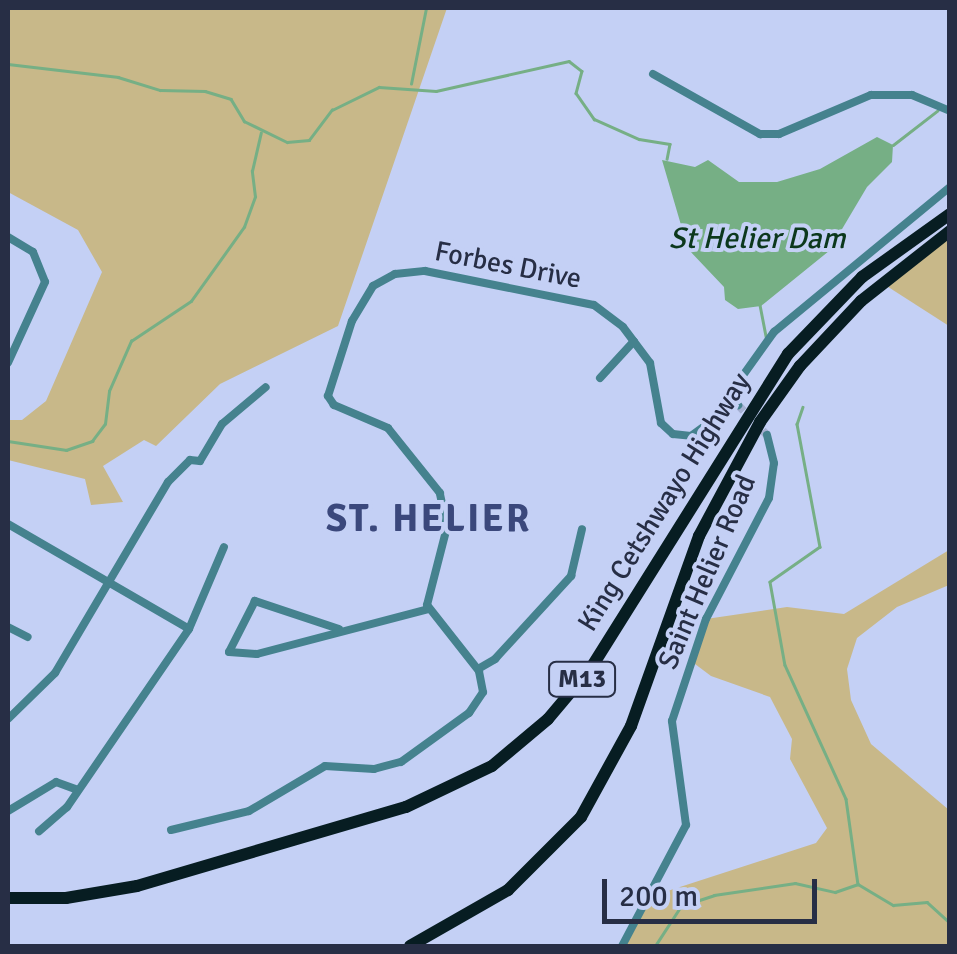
<!DOCTYPE html>
<html>
<head>
<meta charset="utf-8">
<style>
	body { margin:0 }
	#map { position:relative; width:957px; height:954px; overflow:hidden; background:#c4d0f5; font-family:Signika,sans-serif }
	div>[style] { position:absolute }
	[style*='--x'] { left:calc(var(--x)*1px); top:calc(var(--y)*1px); width:calc(var(--w)*1px); rotate:calc(var(--a)*1deg) }
	.green>* { inset:0; background:#c8b889 }
	.water>* { inset:0; background:#76af85 }
	.stream>* { height:2.5px; margin:-1.25px; padding:0 1.25px; transform-origin:1.25px; border-radius:1.25px; background:#76af85 }
	.street-tunnel>* { height:8px; margin-top:-4px; transform-origin:0; background:repeating-linear-gradient(90deg,#a5b0d2 0 8px,transparent 0 12px) }
	.street>* { height:8px; margin:-4px; padding:0 4px; transform-origin:4px; border-radius:4px; background:#45828e }
	.highway>* { height:12px; margin:-6px; padding:0 6px; transform-origin:6px; border-radius:6px; background:#071d22 }
	span { translate:-50% -50%; white-space:nowrap; text-align:center; line-height:1.15; -webkit-text-stroke:8px #c4d0f5; paint-order:stroke }
	.shield-label span { padding:2px 8px; background:#c4d0f5; border:2px solid; border-radius:8px; -webkit-text-stroke-width:0 }
	.shield-label { font-size:25px; color:#272e45; font-weight:700 }
	.street-label { font-size:28px; color:#272e45 }
	.water-label { font-size:30px; color:#0c381c; font-style:italic }
	.district-label { font-size:38px; color:#3b487c; font-weight:700; letter-spacing:2.5px }
	.frame { position:absolute; inset:0; border:10px solid #272e45; pointer-events:none }
	.scale { position:absolute; left:602px; top:879px; width:215px; height:45px; box-sizing:border-box; border:5px solid #272e45; border-top:0; padding-left:12px; font-size:30px; line-height:35px; white-space:nowrap; color:#272e45; -webkit-text-stroke:8px #c4d0f5; paint-order:stroke }
</style>
</head>
<body>
<div id="map">
	<div class="green">
		<i style="clip-path:polygon(8px 8px,447px 8px,338px 326px,220px 384px,156px 446px,144px 440px,103px 466px,123px 502px,91px 505px,85px 479px,8px 460px,8px 420px,22px 420px,46px 401px,102px 272px,78px 230px,8px 192px)"></i>
		<i style="clip-path:polygon(949px 231px,949px 326px,882px 283px)"></i>
		<i style="clip-path:polygon(949px 550px,949px 585px,897px 607px,857px 638px,847px 669px,851px 700px,871px 744px,949px 810px,949px 946px,622px 946px,646px 898px,816px 843px,827px 828px,790px 759px,792px 739px,770px 697px,711px 676px,691px 661px,706px 619px,787px 607px,844px 614px)"></i>
	</div>
	<div class="water">
		<i style="clip-path:polygon(877px 137px,893px 145px,892px 162px,867px 187px,829px 251px,761px 306px,738px 309px,725px 300px,724px 287px,688px 249px,662px 160px,695px 167px,708px 160px,739px 182px,777px 182px,820px 169px)"></i>
	</div>
	<div class="stream">
		<i style="--x:8;--y:64;--w:111;--a:6.7"></i>
		<i style="--x:118;--y:77;--w:44;--a:17.2"></i>
		<i style="--x:160;--y:90;--w:45;--a:1.3"></i>
		<i style="--x:205;--y:91;--w:27;--a:17"></i>
		<i style="--x:231;--y:99;--w:26;--a:59"></i>
		<i style="--x:244;--y:121;--w:48;--a:26"></i>
		<i style="--x:287;--y:142;--w:22;--a:-5"></i>
		<i style="--x:309;--y:140;--w:38;--a:-53"></i>
		<i style="--x:332;--y:110;--w:52;--a:-26.1"></i>
		<i style="--x:379;--y:87;--w:57;--a:4"></i>
		<i style="--x:436;--y:91;--w:136;--a:-12.7"></i>
		<i style="--x:569;--y:61;--w:16;--a:38"></i>
		<i style="--x:582;--y:71;--w:23;--a:105"></i>
		<i style="--x:576;--y:93;--w:32;--a:55"></i>
		<i style="--x:594;--y:119;--w:49;--a:24"></i>
		<i style="--x:639;--y:139;--w:31;--a:9"></i>
		<i style="--x:670;--y:144;--w:15;--a:101"></i>
		<i style="--x:411;--y:84;--w:77;--a:-78.8"></i>
		<i style="--x:893;--y:145;--w:56;--a:-37.7"></i>
		<i style="--x:760;--y:305;--w:32;--a:79"></i>
		<i style="--x:803;--y:407;--w:18;--a:109"></i>
		<i style="--x:797;--y:424;--w:125;--a:79.4"></i>
		<i style="--x:820;--y:547;--w:61;--a:145"></i>
		<i style="--x:770;--y:582;--w:84;--a:79.8"></i>
		<i style="--x:785;--y:665;--w:147;--a:65.5"></i>
		<i style="--x:846;--y:799;--w:86;--a:82"></i>
		<i style="--x:858;--y:884;--w:41;--a:31"></i>
		<i style="--x:893;--y:905;--w:34;--a:-5"></i>
		<i style="--x:927;--y:902;--w:31;--a:42"></i>
		<i style="--x:8;--y:441;--w:59;--a:8.8"></i>
		<i style="--x:66;--y:450;--w:28;--a:-19"></i>
		<i style="--x:92;--y:441;--w:21;--a:-53"></i>
		<i style="--x:105;--y:424;--w:33;--a:-83"></i>
		<i style="--x:109;--y:391;--w:55;--a:-66.3"></i>
		<i style="--x:131;--y:341;--w:72;--a:-33.7"></i>
		<i style="--x:191;--y:301;--w:91;--a:-54.4"></i>
		<i style="--x:244;--y:227;--w:32;--a:-70"></i>
		<i style="--x:255;--y:197;--w:26;--a:-97"></i>
		<i style="--x:252;--y:171;--w:39;--a:-77"></i>
		<i style="--x:655;--y:946;--w:48;--a:-57"></i>
		<i style="--x:681;--y:906;--w:35;--a:-18"></i>
		<i style="--x:714;--y:895;--w:82;--a:-8.4"></i>
		<i style="--x:795;--y:883;--w:41;--a:12.7"></i>
		<i style="--x:835;--y:892;--w:24;--a:-19"></i>
	</div>
	<div class="street-tunnel">
		<i style="--x:738;--y:405;--w:42;--a:46"></i>
	</div>
	<div class="street">
		<i style="--x:653;--y:74;--w:123;--a:29.3"></i>
		<i style="--x:760;--y:134;--w:19;--a:0"></i>
		<i style="--x:779;--y:134;--w:100;--a:-23"></i>
		<i style="--x:871;--y:95;--w:41;--a:0"></i>
		<i style="--x:912;--y:95;--w:41;--a:22.8"></i>
		<i style="--x:8;--y:237;--w:29;--a:31"></i>
		<i style="--x:33;--y:252;--w:32;--a:68"></i>
		<i style="--x:45;--y:282;--w:89;--a:114.6"></i>
		<i style="--x:600;--y:378;--w:50;--a:-47.4"></i>
		<i style="--x:728;--y:393;--w:16;--a:50"></i>
		<i style="--x:8;--y:524;--w:209;--a:30.1"></i>
		<i style="--x:189;--y:629;--w:216;--a:124.4"></i>
		<i style="--x:67;--y:807;--w:37;--a:139"></i>
		<i style="--x:8;--y:627;--w:22;--a:27"></i>
		<i style="--x:189;--y:629;--w:89;--a:-66.9"></i>
		<i style="--x:339;--y:629;--w:89;--a:-161.6"></i>
		<i style="--x:255;--y:601;--w:57;--a:117"></i>
		<i style="--x:229;--y:652;--w:28;--a:4"></i>
		<i style="--x:257;--y:654;--w:177;--a:-14.7"></i>
		<i style="--x:478;--y:669;--w:20;--a:-30"></i>
		<i style="--x:495;--y:659;--w:113;--a:-47.5"></i>
		<i style="--x:571;--y:576;--w:48;--a:-76.8"></i>
		<i style="--x:8;--y:719;--w:66;--a:-44.4"></i>
		<i style="--x:55;--y:673;--w:222;--a:-59.4"></i>
		<i style="--x:168;--y:482;--w:31;--a:-45"></i>
		<i style="--x:190;--y:460;--w:10;--a:6"></i>
		<i style="--x:200;--y:461;--w:43;--a:-59.3"></i>
		<i style="--x:222;--y:424;--w:57;--a:-40.1"></i>
		<i style="--x:8;--y:811;--w:56;--a:-31.1"></i>
		<i style="--x:56;--y:782;--w:23;--a:20"></i>
		<i style="--x:171;--y:830;--w:80;--a:-13.7"></i>
		<i style="--x:249;--y:811;--w:88;--a:-30.6"></i>
		<i style="--x:325;--y:766;--w:49;--a:3.5"></i>
		<i style="--x:374;--y:769;--w:28;--a:-15"></i>
		<i style="--x:401;--y:762;--w:84;--a:-35.8"></i>
		<i style="--x:469;--y:713;--w:25;--a:-56"></i>
		<i style="--x:483;--y:692;--w:21;--a:-101"></i>
		<i style="--x:479;--y:671;--w:84;--a:-128.2"></i>
		<i style="--x:427;--y:605;--w:81;--a:-75.6"></i>
		<i style="--x:447;--y:527;--w:35;--a:-102"></i>
		<i style="--x:440;--y:493;--w:83;--a:-128.7"></i>
		<i style="--x:388;--y:428;--w:59;--a:-156.9"></i>
		<i style="--x:334;--y:405;--w:11;--a:-124"></i>
		<i style="--x:328;--y:396;--w:79;--a:-72.3"></i>
		<i style="--x:352;--y:321;--w:41;--a:-59"></i>
		<i style="--x:373;--y:286;--w:25;--a:-29"></i>
		<i style="--x:395;--y:274;--w:30;--a:-6"></i>
		<i style="--x:425;--y:271;--w:172;--a:11.4"></i>
		<i style="--x:594;--y:305;--w:36;--a:37"></i>
		<i style="--x:623;--y:327;--w:45;--a:53.1"></i>
		<i style="--x:650;--y:363;--w:61;--a:79.6"></i>
		<i style="--x:661;--y:423;--w:16;--a:43"></i>
		<i style="--x:673;--y:434;--w:18;--a:6"></i>
		<i style="--x:691;--y:436;--w:22;--a:-36"></i>
		<i style="--x:709;--y:423;--w:112;--a:-54.5"></i>
		<i style="--x:774;--y:332;--w:228;--a:-39.5"></i>
		<i style="--x:622;--y:946;--w:137;--a:-62.1"></i>
		<i style="--x:686;--y:825;--w:105;--a:-97.7"></i>
		<i style="--x:672;--y:721;--w:108;--a:-71.6"></i>
		<i style="--x:706;--y:619;--w:136;--a:-62.5"></i>
		<i style="--x:769;--y:498;--w:35;--a:-82"></i>
		<i style="--x:774;--y:463;--w:29;--a:-104"></i>
	</div>
	<div class="highway">
		<i style="--x:8;--y:898;--w:58;--a:0"></i>
		<i style="--x:66;--y:898;--w:72;--a:-9.6"></i>
		<i style="--x:137;--y:886;--w:280;--a:-16.4"></i>
		<i style="--x:406;--y:807;--w:95;--a:-25.5"></i>
		<i style="--x:492;--y:766;--w:73;--a:-40"></i>
		<i style="--x:548;--y:719;--w:67;--a:-49.9"></i>
		<i style="--x:591;--y:668;--w:371;--a:-57.9"></i>
		<i style="--x:788;--y:354;--w:107;--a:-46.1"></i>
		<i style="--x:862;--y:277;--w:108;--a:-35.6"></i>
		<i style="--x:410;--y:946;--w:113;--a:-29.7"></i>
		<i style="--x:508;--y:890;--w:103;--a:-45"></i>
		<i style="--x:581;--y:817;--w:104;--a:-61.2"></i>
		<i style="--x:631;--y:726;--w:202;--a:-70.3"></i>
		<i style="--x:699;--y:536;--w:129;--a:-61.8"></i>
		<i style="--x:760;--y:422;--w:69;--a:-54.5"></i>
		<i style="--x:800;--y:366;--w:89;--a:-46.8"></i>
		<i style="--x:861;--y:301;--w:113;--a:-38.2"></i>
	</div>
	<div class="shield-label">
		<span style="left:582px;top:679px">M13</span>
	</div>
	<div class="street-label">
		<span style="left:508px;top:265px;rotate:11deg">Forbes Drive</span>
		<span style="left:664px;top:502px;rotate:-58deg">King Cetshwayo Highway</span>
		<span style="left:707px;top:572px;rotate:-67deg">Saint Helier Road</span>
	</div>
	<div class="water-label">
		<span style="left:757px;top:239px">St Helier Dam</span>
	</div>
	<div class="district-label">
		<span style="left:429px;top:519px">ST. HELIER</span>
	</div>
	<div class="frame"></div>
	<div class="scale">200 m</div>
</div>
</body>
</html>
